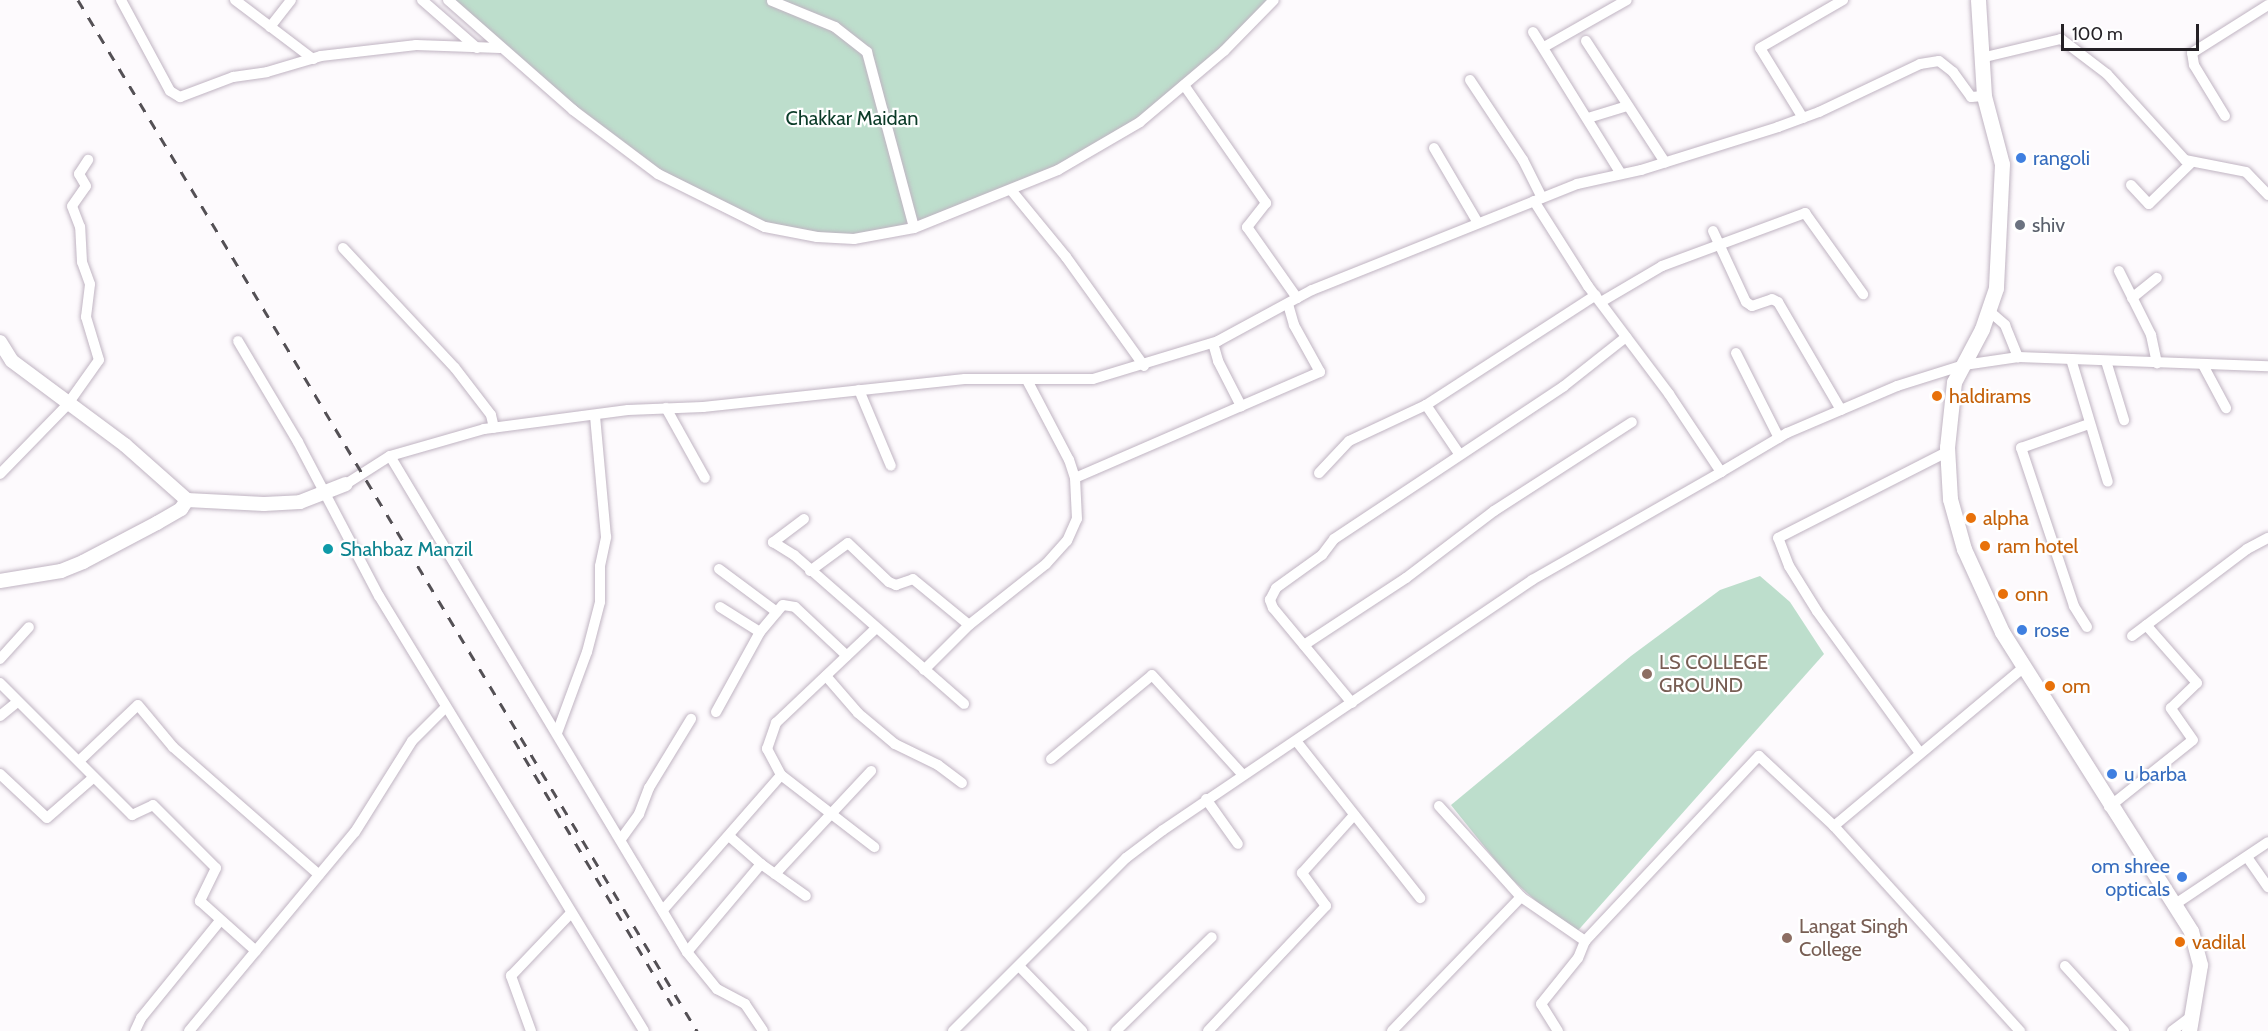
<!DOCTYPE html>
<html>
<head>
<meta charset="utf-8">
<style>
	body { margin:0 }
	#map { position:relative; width:2268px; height:1031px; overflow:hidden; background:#fdfafd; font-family:Cabin,sans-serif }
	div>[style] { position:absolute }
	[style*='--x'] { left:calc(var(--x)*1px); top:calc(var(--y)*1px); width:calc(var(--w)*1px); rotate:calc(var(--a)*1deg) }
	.green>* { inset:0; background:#bddecc }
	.roads { filter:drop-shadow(0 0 2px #c0b4c2) drop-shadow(0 0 2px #c0b4c2) }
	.minor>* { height:10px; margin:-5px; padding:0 5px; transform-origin:5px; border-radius:5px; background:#fff }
	.tertiary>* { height:14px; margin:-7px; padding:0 7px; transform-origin:7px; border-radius:7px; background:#fff }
	.secondary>* { height:15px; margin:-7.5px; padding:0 7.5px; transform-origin:7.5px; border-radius:7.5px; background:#fff }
	.rail>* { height:3px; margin-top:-1.5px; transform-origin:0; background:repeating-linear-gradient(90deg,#545055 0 10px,transparent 0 20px) }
	.dots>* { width:16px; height:16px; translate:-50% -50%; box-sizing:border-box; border:3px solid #fff; border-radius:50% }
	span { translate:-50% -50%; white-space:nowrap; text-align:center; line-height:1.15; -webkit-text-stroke:4.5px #fff; paint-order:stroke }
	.park-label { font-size:20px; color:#0c3c29 }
	.shop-label { font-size:20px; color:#366cbe }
	.left { translate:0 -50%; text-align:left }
	.right { translate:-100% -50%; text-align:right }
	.worship-label { font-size:20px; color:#5b616d }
	.food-label { font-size:20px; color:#c56008 }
	.culture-label { font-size:20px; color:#0d838f }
	.education-label { font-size:20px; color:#785e54 }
	.scale { position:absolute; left:2061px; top:24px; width:138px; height:27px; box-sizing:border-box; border:3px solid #252126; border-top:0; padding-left:8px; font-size:18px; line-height:21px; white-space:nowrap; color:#252126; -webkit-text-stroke:4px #fff; paint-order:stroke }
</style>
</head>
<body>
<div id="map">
	<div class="green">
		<i style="clip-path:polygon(448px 0,1274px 0,1140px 122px,1058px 170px,914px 228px,854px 239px,765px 227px,658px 174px)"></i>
		<i style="clip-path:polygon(1760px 576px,1790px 602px,1824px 654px,1574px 935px,1508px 876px,1451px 805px,1631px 656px,1720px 590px)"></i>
	</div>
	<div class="roads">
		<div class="minor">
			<i style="--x:121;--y:0;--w:103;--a:61.7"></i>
			<i style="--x:170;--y:91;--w:12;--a:31"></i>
			<i style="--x:180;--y:97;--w:57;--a:-20.7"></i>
			<i style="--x:233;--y:77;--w:34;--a:-8"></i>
			<i style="--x:267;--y:72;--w:56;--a:-16.5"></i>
			<i style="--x:321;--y:56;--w:96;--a:-6.6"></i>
			<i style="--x:416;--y:45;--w:84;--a:2"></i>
			<i style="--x:235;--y:0;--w:98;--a:37.1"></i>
			<i style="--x:422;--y:0;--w:73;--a:41.1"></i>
			<i style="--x:448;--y:0;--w:167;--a:41.3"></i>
			<i style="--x:573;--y:110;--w:106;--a:37"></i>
			<i style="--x:658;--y:174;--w:119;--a:26.4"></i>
			<i style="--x:765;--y:227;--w:53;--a:10.9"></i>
			<i style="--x:817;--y:237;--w:37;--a:3"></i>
			<i style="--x:854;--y:239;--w:61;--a:-10.4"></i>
			<i style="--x:914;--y:228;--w:155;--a:-21.9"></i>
			<i style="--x:1058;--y:170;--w:95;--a:-30.3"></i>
			<i style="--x:1140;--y:122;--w:110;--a:-40.2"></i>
			<i style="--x:1224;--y:51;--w:71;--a:-45.6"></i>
			<i style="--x:772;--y:1;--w:68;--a:22.4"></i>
			<i style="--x:835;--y:27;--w:41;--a:38"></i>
			<i style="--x:867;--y:52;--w:182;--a:75"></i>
			<i style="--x:270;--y:27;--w:34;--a:-52"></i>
			<i style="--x:1533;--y:32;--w:167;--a:58.2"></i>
			<i style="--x:1586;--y:41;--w:145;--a:56.9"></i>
			<i style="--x:1544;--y:47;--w:95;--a:-29.5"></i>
			<i style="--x:1981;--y:58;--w:82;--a:-13.4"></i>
			<i style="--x:2061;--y:39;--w:58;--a:37.3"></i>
			<i style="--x:2107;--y:74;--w:116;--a:47.8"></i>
			<i style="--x:2185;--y:160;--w:62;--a:11.1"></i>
			<i style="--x:2246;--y:172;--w:32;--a:46"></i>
			<i style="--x:1470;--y:80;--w:96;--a:56.5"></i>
			<i style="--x:1523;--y:160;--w:42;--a:63.4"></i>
			<i style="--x:1184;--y:85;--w:144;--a:55.2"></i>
			<i style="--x:1266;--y:203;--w:31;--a:128"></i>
			<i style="--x:1247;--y:227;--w:87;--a:54.8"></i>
			<i style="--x:2225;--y:116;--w:60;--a:-121.3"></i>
			<i style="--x:2194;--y:65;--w:12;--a:-99"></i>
			<i style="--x:2192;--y:53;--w:90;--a:-32.3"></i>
			<i style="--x:1588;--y:118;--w:41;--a:-17.1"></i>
			<i style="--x:1803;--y:118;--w:82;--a:-121.6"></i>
			<i style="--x:1760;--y:48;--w:96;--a:-30"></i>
			<i style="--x:1434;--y:148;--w:87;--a:59.6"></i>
			<i style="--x:2131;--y:185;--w:26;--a:47"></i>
			<i style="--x:2149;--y:204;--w:59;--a:-44.3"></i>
			<i style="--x:1011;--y:190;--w:87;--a:50.6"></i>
			<i style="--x:1066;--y:257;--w:134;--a:54.4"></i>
			<i style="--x:1534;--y:201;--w:101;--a:57.6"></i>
			<i style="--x:1588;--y:286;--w:135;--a:53.1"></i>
			<i style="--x:1669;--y:394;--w:94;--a:56.3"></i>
			<i style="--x:1721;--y:472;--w:77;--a:-30.6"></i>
			<i style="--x:1787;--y:433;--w:120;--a:-23.1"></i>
			<i style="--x:1897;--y:386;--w:70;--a:-17.4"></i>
			<i style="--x:1964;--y:365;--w:55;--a:-8.4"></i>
			<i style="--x:2018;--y:357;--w:250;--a:2.1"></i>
			<i style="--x:1713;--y:231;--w:78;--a:65.1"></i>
			<i style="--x:1746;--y:302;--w:7;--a:34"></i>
			<i style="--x:1752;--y:306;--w:21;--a:-19"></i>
			<i style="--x:1772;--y:299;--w:7;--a:27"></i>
			<i style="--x:1778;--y:302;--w:125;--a:59.7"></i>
			<i style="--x:343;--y:248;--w:164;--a:47"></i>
			<i style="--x:455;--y:368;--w:59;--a:52.5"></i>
			<i style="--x:491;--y:415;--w:13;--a:77"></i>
			<i style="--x:2119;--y:271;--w:72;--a:63.4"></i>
			<i style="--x:2151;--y:335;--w:29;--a:78"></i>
			<i style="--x:2132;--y:298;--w:32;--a:-39"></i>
			<i style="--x:1601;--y:302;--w:71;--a:-30.5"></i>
			<i style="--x:1662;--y:266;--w:153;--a:-20.3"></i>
			<i style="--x:1805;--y:213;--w:100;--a:54.4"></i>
			<i style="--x:1988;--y:310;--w:23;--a:41"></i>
			<i style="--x:2005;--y:325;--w:35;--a:68"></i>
			<i style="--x:238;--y:341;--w:117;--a:59.3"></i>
			<i style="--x:298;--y:442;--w:174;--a:62.3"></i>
			<i style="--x:379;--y:596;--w:509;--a:58.65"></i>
			<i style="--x:1213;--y:343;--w:19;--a:74"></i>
			<i style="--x:1218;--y:361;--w:51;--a:62.9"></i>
			<i style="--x:1736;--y:353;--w:95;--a:63.2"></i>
			<i style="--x:2071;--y:359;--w:128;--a:73.3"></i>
			<i style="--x:2106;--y:361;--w:62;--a:73"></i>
			<i style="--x:2203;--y:365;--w:49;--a:61.9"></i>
			<i style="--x:859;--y:390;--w:82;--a:67.2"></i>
			<i style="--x:1426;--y:405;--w:60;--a:55.8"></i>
			<i style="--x:666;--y:408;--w:80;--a:60.9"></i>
			<i style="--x:390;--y:456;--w:578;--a:59.09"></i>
			<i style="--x:687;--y:952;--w:48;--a:51"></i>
			<i style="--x:717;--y:989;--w:32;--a:28"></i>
			<i style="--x:745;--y:1004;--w:32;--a:56"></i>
			<i style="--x:1319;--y:473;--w:44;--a:-46.8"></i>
			<i style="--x:1349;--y:441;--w:85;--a:-25.1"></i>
			<i style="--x:1426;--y:405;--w:202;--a:-32.9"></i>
			<i style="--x:0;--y:474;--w:96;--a:-45.8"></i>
			<i style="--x:67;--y:405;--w:55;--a:-54.6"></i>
			<i style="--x:99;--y:360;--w:45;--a:-106.8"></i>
			<i style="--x:86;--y:317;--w:33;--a:-83"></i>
			<i style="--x:90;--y:284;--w:23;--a:-110"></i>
			<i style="--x:82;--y:262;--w:35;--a:-93"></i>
			<i style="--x:80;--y:227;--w:22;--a:-111"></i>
			<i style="--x:72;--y:206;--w:24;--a:-55"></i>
			<i style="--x:86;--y:186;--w:14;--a:-120"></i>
			<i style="--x:79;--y:174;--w:17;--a:-57"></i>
			<i style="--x:1075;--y:478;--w:267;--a:-23.4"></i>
			<i style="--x:1320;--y:372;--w:54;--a:-119"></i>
			<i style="--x:1294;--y:325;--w:22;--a:-106"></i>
			<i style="--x:346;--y:484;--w:52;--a:-32.5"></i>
			<i style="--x:390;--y:456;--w:98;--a:-16"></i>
			<i style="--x:484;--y:429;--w:145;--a:-7.5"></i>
			<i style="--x:628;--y:410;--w:75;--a:-2.3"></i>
			<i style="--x:703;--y:407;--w:263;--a:-6.1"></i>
			<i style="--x:965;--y:379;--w:128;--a:0"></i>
			<i style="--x:1093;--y:379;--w:131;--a:-16.9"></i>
			<i style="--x:1218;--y:341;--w:107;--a:-28.5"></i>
			<i style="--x:1312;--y:290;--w:285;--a:-21.8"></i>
			<i style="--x:1577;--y:184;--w:66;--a:-12.3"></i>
			<i style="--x:1641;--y:170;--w:144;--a:-17.4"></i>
			<i style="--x:1778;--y:127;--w:44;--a:-20.1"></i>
			<i style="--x:1819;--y:112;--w:112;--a:-25.4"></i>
			<i style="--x:1920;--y:64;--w:19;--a:-9"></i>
			<i style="--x:1939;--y:61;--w:18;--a:38"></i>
			<i style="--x:1953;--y:72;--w:31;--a:54"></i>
			<i style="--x:1971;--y:97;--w:13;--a:-4"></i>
			<i style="--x:804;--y:519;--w:39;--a:143"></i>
			<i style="--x:773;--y:542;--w:25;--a:32"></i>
			<i style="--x:794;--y:555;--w:226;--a:41.2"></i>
			<i style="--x:719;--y:569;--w:72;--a:36.6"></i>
			<i style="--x:810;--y:571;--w:47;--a:-36.4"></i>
			<i style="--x:848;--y:543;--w:57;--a:43.6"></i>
			<i style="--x:889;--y:582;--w:8;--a:23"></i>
			<i style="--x:896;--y:585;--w:18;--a:-19"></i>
			<i style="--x:913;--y:579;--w:72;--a:39.4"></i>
			<i style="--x:720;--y:607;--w:47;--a:32"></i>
			<i style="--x:2087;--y:627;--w:25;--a:-122"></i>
			<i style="--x:2074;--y:606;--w:167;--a:-108.5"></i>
			<i style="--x:2021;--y:448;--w:72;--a:-19.4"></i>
			<i style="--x:2132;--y:636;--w:144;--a:-37.1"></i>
			<i style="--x:2247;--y:549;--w:24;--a:-28"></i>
			<i style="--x:1304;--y:645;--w:122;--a:-33.3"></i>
			<i style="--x:1406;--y:578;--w:111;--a:-37.3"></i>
			<i style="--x:1494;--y:511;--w:164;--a:-32.8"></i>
			<i style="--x:0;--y:659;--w:43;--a:-47.8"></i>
			<i style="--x:924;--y:670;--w:64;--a:-45"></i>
			<i style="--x:969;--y:625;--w:98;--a:-38.4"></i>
			<i style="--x:1046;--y:564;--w:31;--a:-48"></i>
			<i style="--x:1067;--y:541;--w:24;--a:-66"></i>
			<i style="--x:1077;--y:519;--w:41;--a:-92.8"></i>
			<i style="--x:1075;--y:478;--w:19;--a:-108"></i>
			<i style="--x:1069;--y:460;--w:90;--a:-117.7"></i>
			<i style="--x:826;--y:676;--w:49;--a:49.1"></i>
			<i style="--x:858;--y:713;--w:48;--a:40"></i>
			<i style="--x:895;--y:744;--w:48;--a:26"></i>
			<i style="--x:938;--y:765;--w:30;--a:37"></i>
			<i style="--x:0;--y:683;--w:187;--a:45"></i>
			<i style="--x:132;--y:815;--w:23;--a:-25"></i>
			<i style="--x:153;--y:805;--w:89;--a:45"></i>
			<i style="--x:216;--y:868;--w:37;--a:116"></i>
			<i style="--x:200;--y:901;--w:75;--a:41.8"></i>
			<i style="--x:1352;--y:703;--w:124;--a:-129.7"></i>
			<i style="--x:1273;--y:608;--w:9;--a:-111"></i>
			<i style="--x:1270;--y:600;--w:13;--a:-63"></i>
			<i style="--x:1276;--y:588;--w:57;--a:-35.7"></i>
			<i style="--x:1322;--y:555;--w:20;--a:-53"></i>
			<i style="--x:1334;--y:539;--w:276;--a:-33.6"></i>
			<i style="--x:1564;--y:386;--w:79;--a:-38.3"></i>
			<i style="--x:716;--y:712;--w:91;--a:-61.2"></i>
			<i style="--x:760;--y:632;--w:35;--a:-50"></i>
			<i style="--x:783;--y:605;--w:12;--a:9"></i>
			<i style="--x:795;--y:607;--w:71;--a:43.3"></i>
			<i style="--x:0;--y:716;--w:22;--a:-39"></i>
			<i style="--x:557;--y:733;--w:86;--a:-69.7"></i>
			<i style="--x:587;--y:652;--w:52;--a:-75.4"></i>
			<i style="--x:600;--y:602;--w:36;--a:-90"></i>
			<i style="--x:600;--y:566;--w:30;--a:-78"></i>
			<i style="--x:606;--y:537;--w:121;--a:-95.2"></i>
			<i style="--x:1297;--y:742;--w:199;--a:51.7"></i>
			<i style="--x:1920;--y:753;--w:175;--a:-126"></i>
			<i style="--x:1817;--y:611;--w:53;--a:-121.9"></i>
			<i style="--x:1789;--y:566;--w:30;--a:-111"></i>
			<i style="--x:1778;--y:538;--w:190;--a:-27"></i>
			<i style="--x:1051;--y:759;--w:131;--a:-39.7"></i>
			<i style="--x:1152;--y:675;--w:135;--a:47.7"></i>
			<i style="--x:79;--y:761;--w:81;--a:-43.5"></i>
			<i style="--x:138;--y:705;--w:55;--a:50.2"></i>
			<i style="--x:173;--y:747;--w:194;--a:41.2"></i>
			<i style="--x:0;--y:774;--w:64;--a:43.1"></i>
			<i style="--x:47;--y:818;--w:62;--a:-41.1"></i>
			<i style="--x:781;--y:775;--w:118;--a:37.7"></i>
			<i style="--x:1206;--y:799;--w:55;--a:54.6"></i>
			<i style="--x:1439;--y:806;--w:122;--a:48"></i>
			<i style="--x:2109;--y:807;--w:107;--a:-38.6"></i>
			<i style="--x:2193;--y:740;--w:39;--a:-125"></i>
			<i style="--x:2171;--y:708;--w:36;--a:-44"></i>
			<i style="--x:2197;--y:683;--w:77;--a:-131.3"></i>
			<i style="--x:1834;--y:826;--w:248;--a:-39.9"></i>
			<i style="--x:729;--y:836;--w:43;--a:41.2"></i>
			<i style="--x:621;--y:839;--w:31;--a:-54"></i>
			<i style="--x:639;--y:814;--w:28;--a:-69"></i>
			<i style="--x:649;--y:788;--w:81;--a:-58.7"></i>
			<i style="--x:2247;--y:857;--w:37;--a:55"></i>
			<i style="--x:775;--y:874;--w:141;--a:-47"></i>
			<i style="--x:2174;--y:905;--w:113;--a:-33.8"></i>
			<i style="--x:663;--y:910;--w:179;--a:-48.8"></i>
			<i style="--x:781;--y:775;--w:30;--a:-118"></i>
			<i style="--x:767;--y:749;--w:28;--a:-71"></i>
			<i style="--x:776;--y:723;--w:138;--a:-43.5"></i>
			<i style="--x:1585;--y:941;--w:254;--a:-46.8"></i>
			<i style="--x:1759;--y:756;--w:103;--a:43"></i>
			<i style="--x:1834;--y:826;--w:277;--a:47.8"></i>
			<i style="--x:687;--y:952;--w:115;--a:-49.9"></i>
			<i style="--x:761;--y:864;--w:55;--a:35.4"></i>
			<i style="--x:1019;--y:966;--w:91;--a:45.9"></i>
			<i style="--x:2065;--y:966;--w:88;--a:47.8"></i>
			<i style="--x:135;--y:1031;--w:14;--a:-65"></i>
			<i style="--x:141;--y:1018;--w:124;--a:-50.9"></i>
			<i style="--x:189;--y:1031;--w:259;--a:-50.2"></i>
			<i style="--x:355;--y:832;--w:107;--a:-57.9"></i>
			<i style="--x:412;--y:741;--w:48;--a:-45"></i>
			<i style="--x:531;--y:1031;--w:59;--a:-110"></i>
			<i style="--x:511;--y:976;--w:86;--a:-46.4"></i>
			<i style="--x:953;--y:1031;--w:245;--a:-45"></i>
			<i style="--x:1126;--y:858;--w:46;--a:-37.1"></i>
			<i style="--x:1163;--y:830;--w:446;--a:-34.1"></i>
			<i style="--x:1532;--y:580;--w:218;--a:-29.7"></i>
			<i style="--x:1116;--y:1031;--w:134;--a:-44.4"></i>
			<i style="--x:1208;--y:1031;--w:172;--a:-46.7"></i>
			<i style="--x:1326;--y:906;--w:41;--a:-126"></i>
			<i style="--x:1302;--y:873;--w:78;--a:-48.1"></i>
			<i style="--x:1392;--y:1031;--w:186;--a:-46.1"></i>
			<i style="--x:1521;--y:897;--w:78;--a:34.5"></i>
			<i style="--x:1585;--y:941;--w:18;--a:112"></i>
			<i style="--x:1578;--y:958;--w:59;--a:128.8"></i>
			<i style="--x:1541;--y:1004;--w:32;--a:58"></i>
			<i style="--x:2172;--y:1031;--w:25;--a:-37"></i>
		</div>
		<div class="tertiary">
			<i style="--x:0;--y:342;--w:22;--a:58"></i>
			<i style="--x:12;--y:361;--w:141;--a:36.6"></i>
			<i style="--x:125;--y:445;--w:83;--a:41.6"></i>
			<i style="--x:187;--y:500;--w:77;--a:3"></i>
			<i style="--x:264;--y:504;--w:36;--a:-3"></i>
			<i style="--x:300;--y:502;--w:49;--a:-21.4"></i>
			<i style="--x:0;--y:581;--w:62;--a:-9.3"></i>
			<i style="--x:61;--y:571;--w:24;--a:-22"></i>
			<i style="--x:83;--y:562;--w:84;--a:-27.8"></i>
			<i style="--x:157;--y:523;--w:28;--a:-30"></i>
			<i style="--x:181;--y:509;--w:11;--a:-56"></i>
		</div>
		<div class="secondary">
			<i style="--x:1978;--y:0;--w:96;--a:86.4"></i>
			<i style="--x:1984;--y:96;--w:70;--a:75.2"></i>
			<i style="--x:2002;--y:164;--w:124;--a:92.8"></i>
			<i style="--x:1996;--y:288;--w:43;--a:108.9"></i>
			<i style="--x:1982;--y:329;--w:60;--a:117.8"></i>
			<i style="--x:1954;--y:382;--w:65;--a:96.1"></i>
			<i style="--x:1947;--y:447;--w:52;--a:86.7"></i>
			<i style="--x:1950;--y:499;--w:52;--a:74.4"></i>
			<i style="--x:1964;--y:549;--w:91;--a:65.4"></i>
			<i style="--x:2002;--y:632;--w:354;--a:57.7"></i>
			<i style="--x:2191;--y:931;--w:35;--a:75"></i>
			<i style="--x:2200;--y:965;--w:67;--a:99.5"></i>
		</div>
	</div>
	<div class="rail">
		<i style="--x:78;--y:0;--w:1203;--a:59.02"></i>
		<i style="--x:514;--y:740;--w:309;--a:59.2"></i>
	</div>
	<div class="dots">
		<i style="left:2021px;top:158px;background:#3f7fe0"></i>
		<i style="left:2020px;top:225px;background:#6b7280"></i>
		<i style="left:1937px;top:396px;background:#e8710a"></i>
		<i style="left:1971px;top:518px;background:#e8710a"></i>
		<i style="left:1985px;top:546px;background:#e8710a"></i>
		<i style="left:328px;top:549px;background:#0f9aa8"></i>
		<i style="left:2003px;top:594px;background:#e8710a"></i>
		<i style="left:2022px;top:630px;background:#3f7fe0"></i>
		<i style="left:1647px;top:674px;background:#8d6e63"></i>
		<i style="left:2050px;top:686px;background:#e8710a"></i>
		<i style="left:2112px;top:774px;background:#3f7fe0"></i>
		<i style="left:2182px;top:877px;background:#3f7fe0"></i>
		<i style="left:1787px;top:938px;background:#8d6e63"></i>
		<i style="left:2180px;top:942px;background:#e8710a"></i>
	</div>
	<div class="park-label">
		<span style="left:852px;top:118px">Chakkar Maidan</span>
	</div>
	<div class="shop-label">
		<span class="left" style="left:2033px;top:158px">rangoli</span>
		<span class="left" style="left:2034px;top:630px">rose</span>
		<span class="left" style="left:2124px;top:774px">u barba</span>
		<span class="right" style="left:2170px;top:878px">om shree<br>opticals</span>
	</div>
	<div class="worship-label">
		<span class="left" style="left:2032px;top:225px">shiv</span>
	</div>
	<div class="food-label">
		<span class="left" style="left:1949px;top:396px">haldirams</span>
		<span class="left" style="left:1983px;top:518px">alpha</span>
		<span class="left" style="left:1997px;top:546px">ram hotel</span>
		<span class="left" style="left:2015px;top:594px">onn</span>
		<span class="left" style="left:2062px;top:686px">om</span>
		<span class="left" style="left:2192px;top:942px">vadilal</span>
	</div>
	<div class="culture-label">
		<span class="left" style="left:340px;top:549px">Shahbaz Manzil</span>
	</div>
	<div class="education-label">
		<span class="left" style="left:1659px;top:674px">LS COLLEGE<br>GROUND</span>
		<span class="left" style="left:1799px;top:938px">Langat Singh<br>College</span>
	</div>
	<div class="scale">100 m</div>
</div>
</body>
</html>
